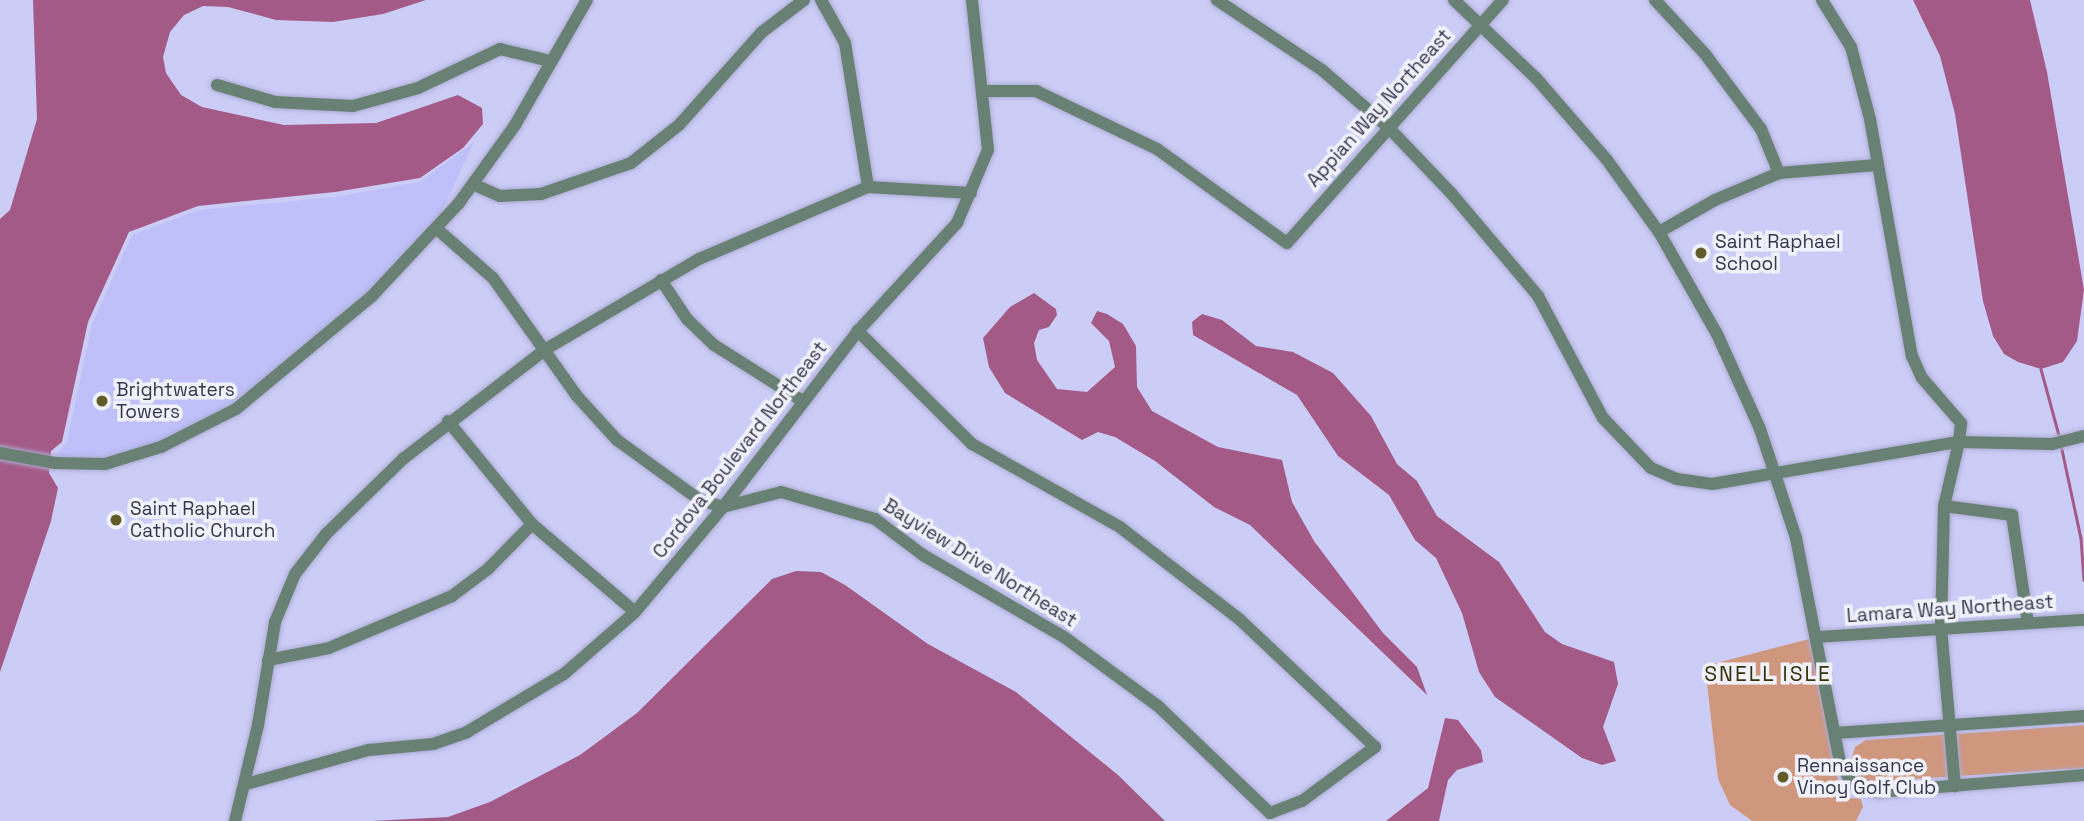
<!DOCTYPE html>
<html>
<head>
<meta charset="utf-8">
<style>
	body { margin:0 }
	#map { position:relative; width:2084px; height:821px; overflow:hidden; background:#cccdf7; font-family:"Space Grotesk",sans-serif }
	div>[style] { position:absolute }
	[style*='--x'] { left:calc(var(--x)*1px); top:calc(var(--y)*1px); width:calc(var(--w)*1px); rotate:calc(var(--a)*1deg) }
	.built>* { inset:0; background:#bfc0fa }
	.green>* { inset:0; background:#d0977f }
	.water>* { inset:0; background:#a45a87 }
	.stream>* { height:2.5px; margin:-1.25px; padding:0 1.25px; transform-origin:1.25px; border-radius:1.25px; background:#a45a87 }
	.roads { filter:drop-shadow(0 0 2px #abacd1) drop-shadow(0 0 2px #abacd1) }
	.minor>* { height:12px; margin:-6px; padding:0 6px; transform-origin:6px; border-radius:6px; background:#698175 }
	.dots>* { width:19px; height:19px; translate:-50% -50%; box-sizing:border-box; border:4px solid #f1f1fc; border-radius:50% }
	span { translate:-50% -50%; white-space:nowrap; text-align:center; line-height:1.15; -webkit-text-stroke:7px #f1f1fc; paint-order:stroke }
	.street-label { font-size:19px; color:#37374c }
	.poi-label { font-size:19px; color:#37374c }
	.left { translate:0 -50%; text-align:left }
	.neighbourhood-label { font-size:21px; color:#353106; letter-spacing:2px }
</style>
</head>
<body>
<div id="map">
	<div class="built">
		<i style="clip-path:polygon(474px 142px,440px 216px,387px 274px,234px 405px,142px 450px,105px 459px,55px 457px,67px 442px,92px 324px,132px 235px,199px 210px,335px 197px,420px 182px)"></i>
	</div>
	<div class="green">
		<i style="clip-path:polygon(1813px 638px,1841px 797px,1861px 799px,1863px 807px,1856px 821px,1752px 821px,1730px 805px,1718px 779px,1705px 666px)"></i>
		<i style="clip-path:polygon(2084px 725px,2084px 768px,1866px 782px,1854px 774px,1851px 761px,1855px 747px,1866px 740px)"></i>
	</div>
	<div class="water">
		<i style="clip-path:polygon(33px 0,426px 0,383px 14px,333px 22px,276px 20px,228px 7px,203px 6px,184px 15px,170px 32px,163px 57px,166px 73px,181px 95px,202px 107px,284px 125px,376px 123px,458px 95px,482px 108px,483px 124px,463px 148px,420px 178px,335px 192px,198px 206px,129px 232px,88px 322px,62px 442px,51px 451px,49px 473px,58px 488px,51px 521px,0 672px,0 219px,10px 210px,37px 119px)"></i>
		<i style="clip-path:polygon(1913px 0,2030px 0,2047px 72px,2084px 290px,2077px 341px,2063px 362px,2041px 369px,2018px 362px,2004px 354px,1993px 336px,1983px 301px,1955px 114px,1940px 56px)"></i>
		<i style="clip-path:polygon(1034px 293px,1056px 309px,1057px 315px,1049px 327px,1039px 330px,1034px 343px,1037px 360px,1057px 389px,1087px 392px,1115px 367px,1109px 341px,1091px 323px,1097px 311px,1107px 314px,1123px 324px,1136px 346px,1137px 387px,1152px 411px,1218px 447px,1282px 460px,1292px 502px,1314px 541px,1383px 633px,1417px 667px,1427px 695px,1250px 525px,1214px 507px,1155px 461px,1115px 437px,1098px 432px,1082px 440px,1005px 393px,989px 367px,983px 338px,1010px 307px)"></i>
		<i style="clip-path:polygon(1202px 314px,1222px 320px,1256px 346px,1293px 352px,1333px 373px,1371px 416px,1397px 464px,1417px 481px,1437px 516px,1499px 562px,1545px 632px,1562px 644px,1614px 662px,1618px 684px,1603px 727px,1616px 761px,1602px 765px,1582px 758px,1495px 697px,1479px 672px,1462px 613px,1436px 558px,1415px 540px,1389px 495px,1338px 456px,1297px 395px,1193px 335px,1192px 322px)"></i>
		<i style="clip-path:polygon(796px 571px,821px 572px,845px 585px,928px 644px,1016px 692px,1118px 775px,1165px 821px,372px 821px,448px 817px,490px 802px,580px 755px,637px 713px,772px 579px)"></i>
		<i style="clip-path:polygon(1445px 718px,1458px 720px,1481px 750px,1483px 762px,1457px 770px,1448px 780px,1439px 821px,1386px 821px,1428px 788px)"></i>
	</div>
	<div class="stream">
		<i style="--x:2041;--y:369;--w:73;--a:74.8"></i>
		<i style="--x:2061;--y:445;--w:95;--a:77.9"></i>
		<i style="--x:2081;--y:538;--w:42;--a:85.9"></i>
	</div>
	<div class="roads">
		<div class="minor">
			<i style="--x:821;--y:0;--w:49;--a:60.8"></i>
			<i style="--x:845;--y:43;--w:146;--a:80.9"></i>
			<i style="--x:1217;--y:0;--w:126;--a:33.7"></i>
			<i style="--x:1322;--y:70;--w:87;--a:40.8"></i>
			<i style="--x:1388;--y:127;--w:91;--a:46.3"></i>
			<i style="--x:1451;--y:193;--w:135;--a:49.8"></i>
			<i style="--x:1538;--y:296;--w:138;--a:62"></i>
			<i style="--x:1603;--y:418;--w:69;--a:46.2"></i>
			<i style="--x:1651;--y:468;--w:28;--a:23"></i>
			<i style="--x:1677;--y:479;--w:35;--a:8"></i>
			<i style="--x:1712;--y:484;--w:251;--a:-9.7"></i>
			<i style="--x:1959;--y:442;--w:66;--a:103.2"></i>
			<i style="--x:1944;--y:506;--w:121;--a:91.4"></i>
			<i style="--x:1941;--y:627;--w:160;--a:85"></i>
			<i style="--x:1454;--y:0;--w:113;--a:43.6"></i>
			<i style="--x:1536;--y:78;--w:108;--a:49.1"></i>
			<i style="--x:1607;--y:160;--w:89;--a:54.2"></i>
			<i style="--x:1659;--y:232;--w:117;--a:60.4"></i>
			<i style="--x:1717;--y:334;--w:104;--a:65.6"></i>
			<i style="--x:1760;--y:429;--w:115;--a:71.7"></i>
			<i style="--x:1796;--y:538;--w:228;--a:78.9"></i>
			<i style="--x:1840;--y:762;--w:25;--a:61"></i>
			<i style="--x:1852;--y:784;--w:27;--a:17"></i>
			<i style="--x:1878;--y:792;--w:207;--a:-4.7"></i>
			<i style="--x:1655;--y:0;--w:74;--a:47.2"></i>
			<i style="--x:1705;--y:54;--w:94;--a:53.3"></i>
			<i style="--x:1761;--y:129;--w:48;--a:67.8"></i>
			<i style="--x:1822;--y:0;--w:55;--a:58.3"></i>
			<i style="--x:1851;--y:47;--w:74;--a:75.2"></i>
			<i style="--x:1870;--y:119;--w:241;--a:80"></i>
			<i style="--x:1912;--y:356;--w:24;--a:66"></i>
			<i style="--x:1922;--y:378;--w:60;--a:49.1"></i>
			<i style="--x:1961;--y:423;--w:19;--a:96"></i>
			<i style="--x:1959;--y:442;--w:93;--a:1.2"></i>
			<i style="--x:2052;--y:444;--w:33;--a:-14"></i>
			<i style="--x:217;--y:85;--w:60;--a:16.3"></i>
			<i style="--x:275;--y:102;--w:78;--a:2.9"></i>
			<i style="--x:353;--y:106;--w:67;--a:-15.5"></i>
			<i style="--x:418;--y:88;--w:91;--a:-25.4"></i>
			<i style="--x:500;--y:49;--w:51;--a:13.5"></i>
			<i style="--x:985;--y:91;--w:51;--a:0"></i>
			<i style="--x:1036;--y:91;--w:134;--a:25.6"></i>
			<i style="--x:1157;--y:149;--w:160;--a:35.9"></i>
			<i style="--x:1287;--y:243;--w:325;--a:-48.4"></i>
			<i style="--x:475;--y:185;--w:27;--a:24"></i>
			<i style="--x:500;--y:196;--w:41;--a:-2.8"></i>
			<i style="--x:541;--y:194;--w:95;--a:-19"></i>
			<i style="--x:631;--y:163;--w:61;--a:-38.4"></i>
			<i style="--x:679;--y:125;--w:125;--a:-48.3"></i>
			<i style="--x:762;--y:32;--w:53;--a:-37.3"></i>
			<i style="--x:437;--y:229;--w:74;--a:41.2"></i>
			<i style="--x:493;--y:278;--w:143;--a:54.6"></i>
			<i style="--x:576;--y:395;--w:61;--a:47.7"></i>
			<i style="--x:617;--y:440;--w:102;--a:35.9"></i>
			<i style="--x:700;--y:500;--w:24;--a:17"></i>
			<i style="--x:723;--y:507;--w:60;--a:-14.5"></i>
			<i style="--x:781;--y:492;--w:98;--a:16"></i>
			<i style="--x:875;--y:519;--w:60;--a:36.9"></i>
			<i style="--x:923;--y:555;--w:163;--a:30.2"></i>
			<i style="--x:1064;--y:637;--w:117;--a:36.3"></i>
			<i style="--x:1158;--y:706;--w:155;--a:43.7"></i>
			<i style="--x:1270;--y:813;--w:34;--a:-21"></i>
			<i style="--x:1302;--y:801;--w:91;--a:-36.5"></i>
			<i style="--x:1375;--y:747;--w:188;--a:-136.7"></i>
			<i style="--x:1238;--y:618;--w:149;--a:-142.4"></i>
			<i style="--x:1120;--y:527;--w:170;--a:-150.7"></i>
			<i style="--x:972;--y:444;--w:161;--a:-135.3"></i>
			<i style="--x:1659;--y:232;--w:64;--a:-29.7"></i>
			<i style="--x:1715;--y:200;--w:69;--a:-22.9"></i>
			<i style="--x:1779;--y:173;--w:98;--a:-4.7"></i>
			<i style="--x:661;--y:280;--w:47;--a:56.3"></i>
			<i style="--x:687;--y:319;--w:37;--a:44"></i>
			<i style="--x:714;--y:345;--w:103;--a:32.3"></i>
			<i style="--x:448;--y:421;--w:133;--a:50.8"></i>
			<i style="--x:532;--y:524;--w:135;--a:40.5"></i>
			<i style="--x:0;--y:453;--w:56;--a:10.3"></i>
			<i style="--x:55;--y:463;--w:50;--a:1.1"></i>
			<i style="--x:105;--y:464;--w:59;--a:-16.9"></i>
			<i style="--x:161;--y:447;--w:84;--a:-26.9"></i>
			<i style="--x:236;--y:409;--w:177;--a:-39.7"></i>
			<i style="--x:372;--y:296;--w:127;--a:-46.9"></i>
			<i style="--x:459;--y:203;--w:96;--a:-54.3"></i>
			<i style="--x:515;--y:125;--w:144;--a:-60.1"></i>
			<i style="--x:1944;--y:506;--w:69;--a:7.5"></i>
			<i style="--x:2012;--y:515;--w:109;--a:81.6"></i>
			<i style="--x:1818;--y:637;--w:267;--a:-3.7"></i>
			<i style="--x:268;--y:660;--w:62;--a:-11.1"></i>
			<i style="--x:329;--y:648;--w:134;--a:-22.9"></i>
			<i style="--x:452;--y:596;--w:45;--a:-36.9"></i>
			<i style="--x:488;--y:569;--w:63;--a:-45.6"></i>
			<i style="--x:1835;--y:733;--w:250;--a:-3.9"></i>
			<i style="--x:246;--y:784;--w:128;--a:-15.5"></i>
			<i style="--x:369;--y:750;--w:64;--a:-5.4"></i>
			<i style="--x:433;--y:744;--w:36;--a:-19"></i>
			<i style="--x:467;--y:732;--w:113;--a:-30.9"></i>
			<i style="--x:564;--y:674;--w:94;--a:-41.1"></i>
			<i style="--x:635;--y:612;--w:137;--a:-50"></i>
			<i style="--x:723;--y:507;--w:222;--a:-52.5"></i>
			<i style="--x:858;--y:331;--w:147;--a:-47.5"></i>
			<i style="--x:957;--y:223;--w:79;--a:-67"></i>
			<i style="--x:988;--y:150;--w:151;--a:-96.1"></i>
			<i style="--x:235;--y:821;--w:99;--a:-76.5"></i>
			<i style="--x:258;--y:725;--w:104;--a:-80.6"></i>
			<i style="--x:275;--y:622;--w:52;--a:-67.4"></i>
			<i style="--x:295;--y:574;--w:51;--a:-52.2"></i>
			<i style="--x:326;--y:534;--w:109;--a:-44.3"></i>
			<i style="--x:404;--y:458;--w:179;--a:-37.5"></i>
			<i style="--x:546;--y:349;--w:178;--a:-30.5"></i>
			<i style="--x:699;--y:259;--w:184;--a:-23.1"></i>
			<i style="--x:868;--y:187;--w:103;--a:3.3"></i>
		</div>
	</div>
	<div class="dots">
		<i style="left:1701px;top:253px;background:#615d29"></i>
		<i style="left:102px;top:401px;background:#615d29"></i>
		<i style="left:116px;top:520px;background:#615d29"></i>
		<i style="left:1783px;top:777px;background:#615d29"></i>
	</div>
	<div class="street-label">
		<span style="left:1379px;top:108px;rotate:-48deg">Appian Way Northeast</span>
		<span style="left:740px;top:450px;rotate:-52deg">Cordova Boulevard Northeast</span>
		<span style="left:980px;top:563px;rotate:32deg">Bayview Drive Northeast</span>
		<span style="left:1950px;top:609px;rotate:-4deg">Lamara Way Northeast</span>
	</div>
	<div class="poi-label">
		<span class="left" style="left:1715px;top:253px">Saint Raphael<br>School</span>
		<span class="left" style="left:116px;top:401px">Brightwaters<br>Towers</span>
		<span class="left" style="left:130px;top:520px">Saint Raphael<br>Catholic Church</span>
		<span class="left" style="left:1797px;top:777px">Rennaissance<br>Vinoy Golf Club</span>
	</div>
	<div class="neighbourhood-label">
		<span style="left:1768px;top:674px">SNELL ISLE</span>
	</div>
</div>
</body>
</html>
